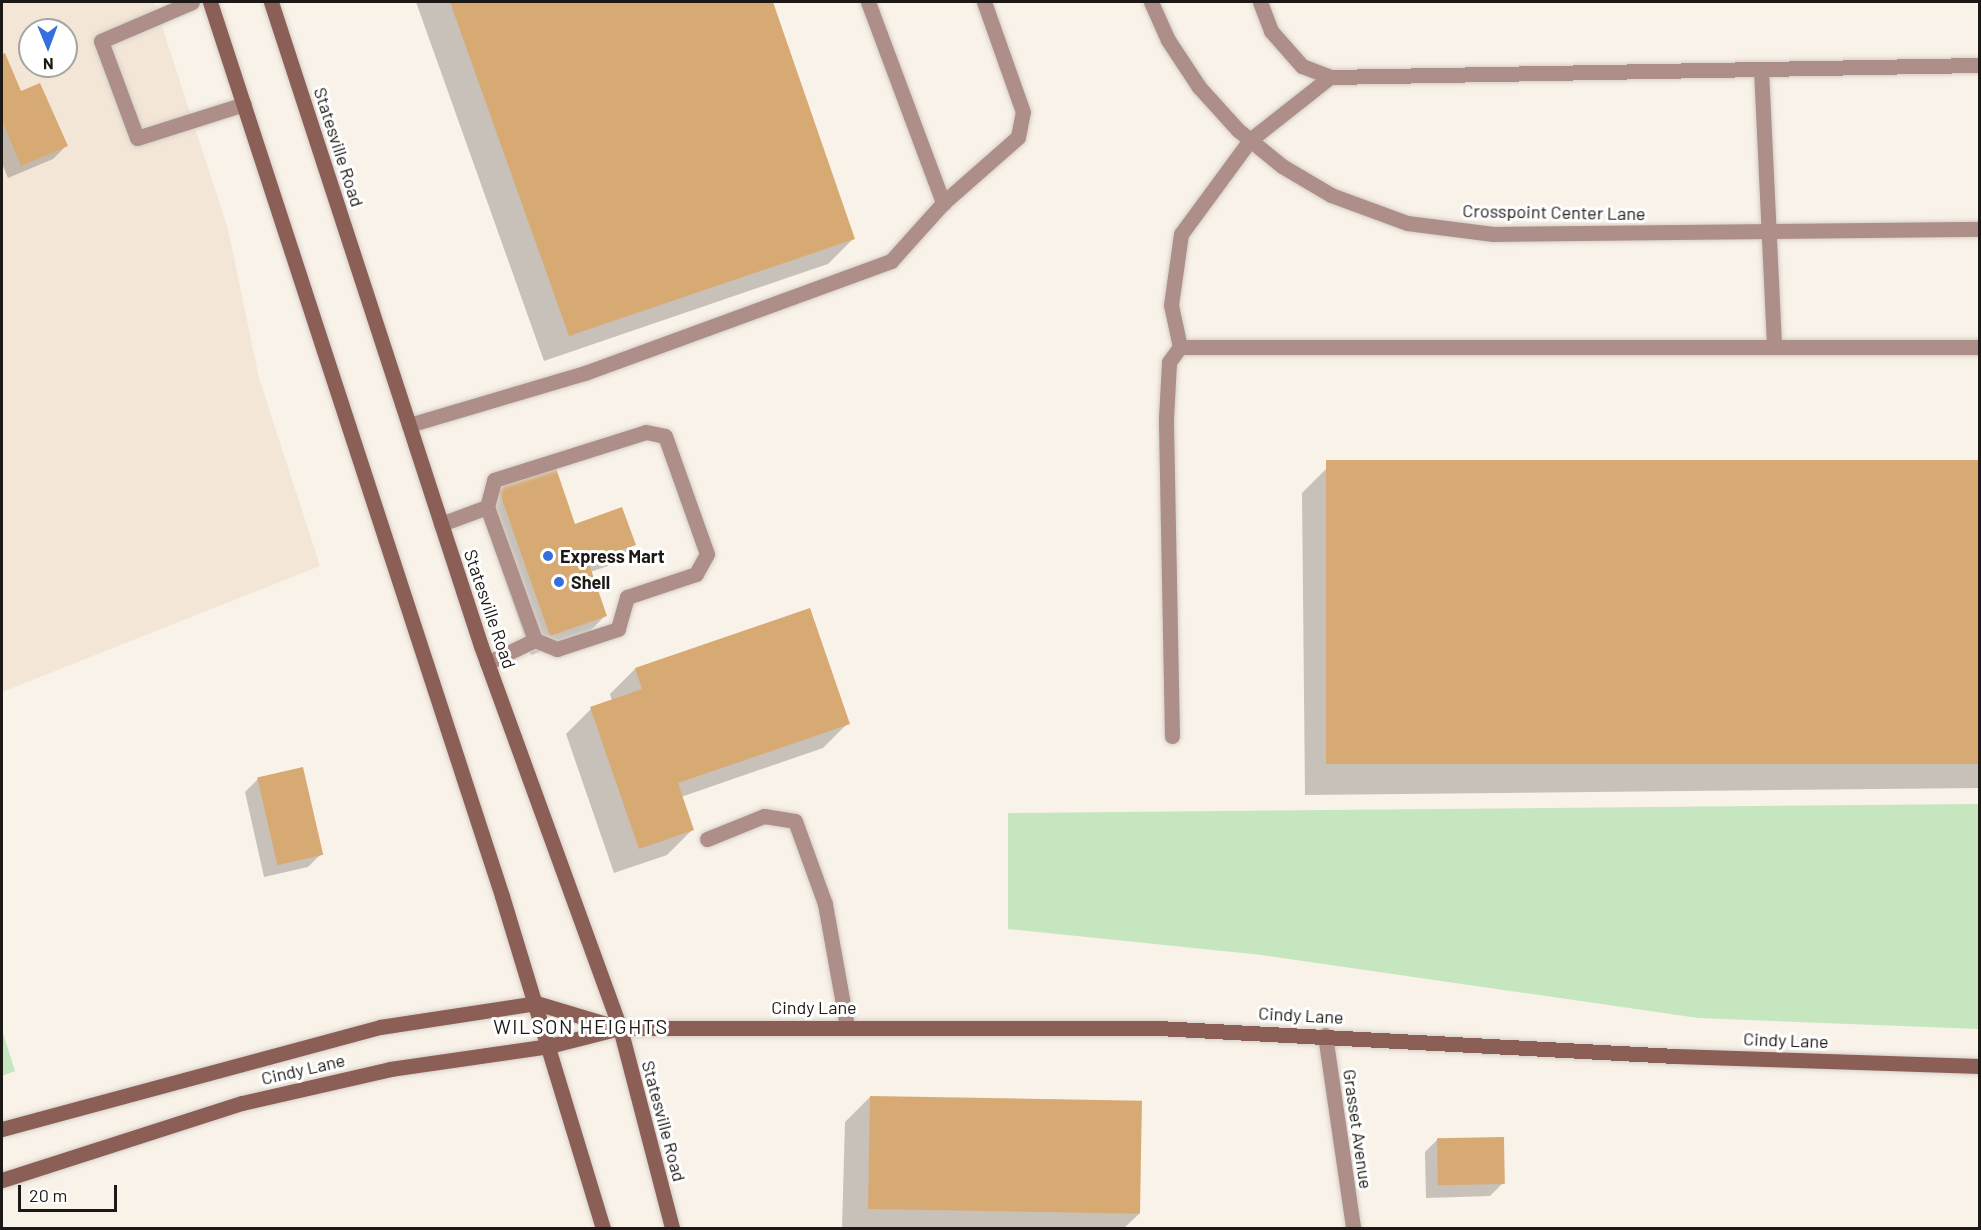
<!DOCTYPE html>
<html>
<head>
<meta charset="utf-8">
<style>
	body { margin:0 }
	#map { position:relative; width:1981px; height:1230px; overflow:hidden; background:#f9f2e9; font-family:Barlow,sans-serif }
	div>[style] { position:absolute }
	[style*='--x'] { left:calc(var(--x)*1px); top:calc(var(--y)*1px); width:calc(var(--w)*1px); rotate:calc(var(--a)*1deg) }
	.built>* { inset:0; background:#f3e6d7 }
	.green>* { inset:0; background:#c6e6c0 }
	.shadow>* { inset:0; background:#0003 }
	.building>* { inset:0; background:#d8aa73; transform-origin:0 0 }
	.roads { filter:drop-shadow(0 0 2px #d5cfc7) drop-shadow(0 0 2px #d5cfc7) }
	.service>* { height:15px; margin:-7.5px; padding:0 7.5px; transform-origin:7.5px; border-radius:7.5px; background:#ae8e88 }
	.minor>* { height:15px; margin:-7.5px; padding:0 7.5px; transform-origin:7.5px; border-radius:7.5px; background:#ae8e88 }
	.secondary>* { height:15px; margin:-7.5px; padding:0 7.5px; transform-origin:7.5px; border-radius:7.5px; background:#8b5e56 }
	.dots>* { width:16px; height:16px; translate:-50% -50%; box-sizing:border-box; border:3px solid #fff; border-radius:50% }
	span { translate:-50% -50%; white-space:nowrap; text-align:center; line-height:1.15; -webkit-text-stroke:6px #fff; paint-order:stroke }
	.street-label { font-size:18px; color:#1b1815 }
	.poi-label { font-size:18px; color:#1b1815; font-weight:700 }
	.left { translate:0 -50%; text-align:left }
	.neighbourhood-label { font-size:20px; color:#1b1815; letter-spacing:1.5px }
	.frame { position:absolute; inset:0; border:3px solid #1b1815; pointer-events:none }
	.north { position:absolute; left:18px; top:18px; width:60px; height:60px; box-sizing:border-box; background:#fff; border:2px solid #a4a3a1; border-radius:50%; rotate:179deg; font-size:16px; font-weight:700; line-height:24px; text-align:center; color:#1b1815 }
	.north::after { content:''; display:block; margin:auto; width:21px; height:27px; background:#366edd; clip-path:polygon(50% 0,100% 100%,50% 72%,0 100%) }
	.scale { position:absolute; left:18px; top:1185px; width:99px; height:27px; box-sizing:border-box; border:3px solid #1b1815; border-top:0; padding-left:8px; font-size:18px; line-height:21px; white-space:nowrap; color:#1b1815; -webkit-text-stroke:4px #fff; paint-order:stroke }
</style>
</head>
<body>
<div id="map">
	<div class="built">
		<i style="clip-path:polygon(evenodd,2px 2px,154px 2px,228px 229px,259px 378px,320px 566px,2px 692px,2px 2px,30px 30px,66px 30px,66px 66px,30px 66px,30px 30px)"></i>
	</div>
	<div class="green">
		<i style="clip-path:polygon(1979px 804px,1979px 1029px,1698px 1018px,1262px 955px,1008px 929px,1008px 813px)"></i>
		<i style="clip-path:polygon(2px 1030px,15px 1071px,2px 1076px)"></i>
	</div>
	<div class="shadow">
		<i style="clip-path:polygon(416px 2px,771px 2px,853px 239px,828px 264px,544px 361px)"></i>
		<i style="clip-path:polygon(4px 55px,21px 93px,66px 146px,53px 159px,8px 178px,2px 163px)"></i>
		<i style="clip-path:polygon(1980px 461px,1980px 788px,1305px 795px,1302px 493px,1327px 468px)"></i>
		<i style="clip-path:polygon(499px 489px,574px 526px,634px 544px,614px 564px,590px 572px,605px 616px,586px 635px,531px 655px,480px 508px)"></i>
		<i style="clip-path:polygon(809px 610px,848px 723px,823px 748px,681px 797px,692px 830px,667px 855px,614px 873px,566px 734px,591px 709px,612px 701px,610px 694px,635px 669px)"></i>
		<i style="clip-path:polygon(258px 779px,321px 854px,308px 867px,264px 877px,245px 792px)"></i>
		<i style="clip-path:polygon(870px 1097px,1139px 1214px,1124px 1228px,842px 1228px,845px 1122px)"></i>
		<i style="clip-path:polygon(1438px 1139px,1503px 1183px,1490px 1196px,1426px 1198px,1425px 1152px)"></i>
	</div>
	<div class="building">
		<i style="clip-path:polygon(450px 2px,773px 2px,855px 239px,569px 336px)"></i>
		<i style="clip-path:polygon(5px 53px,21px 91px,40px 83px,68px 146px,21px 166px,2px 120px,2px 54px)"></i>
		<i style="left:1980px;top:460px;width:304px;height:654px;rotate:90deg"></i>
		<i style="clip-path:polygon(556px 468px,575px 524px,622px 507px,636px 545px,588px 561px,607px 616px,550px 636px,498px 488px)"></i>
		<i style="clip-path:polygon(810px 608px,850px 724px,678px 783px,694px 830px,639px 849px,590px 707px,642px 689px,635px 668px)"></i>
		<i style="left:303px;top:767px;width:90px;height:47px;rotate:77deg"></i>
		<i style="left:870px;top:1096px;width:272px;height:113px;rotate:1deg"></i>
		<i style="left:1504px;top:1137px;width:47px;height:67px;rotate:89deg"></i>
	</div>
	<div class="roads">
		<div class="service">
			<i style="--x:192;--y:2;--w:99;--a:156.8"></i>
			<i style="--x:101;--y:41;--w:103;--a:69.6"></i>
			<i style="--x:137;--y:138;--w:112;--a:-17.6"></i>
			<i style="--x:868;--y:2;--w:215;--a:69.5"></i>
			<i style="--x:1260;--y:2;--w:31;--a:69"></i>
			<i style="--x:1271;--y:31;--w:47;--a:48.5"></i>
			<i style="--x:1302;--y:66;--w:30;--a:21"></i>
			<i style="--x:1330;--y:77;--w:650;--a:-1.06"></i>
			<i style="--x:1761;--y:69;--w:278;--a:87.3"></i>
			<i style="--x:1180;--y:347;--w:43;--a:-102.1"></i>
			<i style="--x:1171;--y:305;--w:72;--a:-82"></i>
			<i style="--x:1181;--y:234;--w:117;--a:-53.7"></i>
			<i style="--x:1250;--y:140;--w:102;--a:-38.2"></i>
			<i style="--x:409;--y:425;--w:184;--a:-16.5"></i>
			<i style="--x:585;--y:373;--w:326;--a:-20.1"></i>
			<i style="--x:891;--y:261;--w:78;--a:-48.1"></i>
			<i style="--x:943;--y:203;--w:100;--a:-41.3"></i>
			<i style="--x:1018;--y:137;--w:25;--a:-79"></i>
			<i style="--x:1023;--y:112;--w:117;--a:-109.5"></i>
			<i style="--x:441;--y:524;--w:49;--a:-20.3"></i>
			<i style="--x:487;--y:663;--w:53;--a:-25.6"></i>
			<i style="--x:535;--y:640;--w:141;--a:-109.8"></i>
			<i style="--x:487;--y:507;--w:28;--a:-75"></i>
			<i style="--x:494;--y:480;--w:159;--a:-17.5"></i>
			<i style="--x:646;--y:432;--w:19;--a:12"></i>
			<i style="--x:665;--y:436;--w:125;--a:70.4"></i>
			<i style="--x:707;--y:554;--w:23;--a:119"></i>
			<i style="--x:696;--y:574;--w:73;--a:161.6"></i>
			<i style="--x:627;--y:597;--w:33;--a:106"></i>
			<i style="--x:618;--y:629;--w:64;--a:161.8"></i>
			<i style="--x:557;--y:649;--w:24;--a:-158"></i>
			<i style="--x:1172;--y:736;--w:318;--a:-91.1"></i>
			<i style="--x:1166;--y:418;--w:56;--a:-86.9"></i>
			<i style="--x:1169;--y:362;--w:19;--a:-54"></i>
			<i style="--x:1180;--y:347;--w:800;--a:0"></i>
			<i style="--x:707;--y:839;--w:61;--a:-22"></i>
			<i style="--x:764;--y:816;--w:31;--a:9"></i>
			<i style="--x:795;--y:821;--w:88;--a:70.1"></i>
			<i style="--x:825;--y:904;--w:124;--a:79.8"></i>
		</div>
		<div class="minor">
			<i style="--x:1151;--y:2;--w:42;--a:65.9"></i>
			<i style="--x:1168;--y:40;--w:56;--a:56.6"></i>
			<i style="--x:1199;--y:87;--w:58;--a:47.8"></i>
			<i style="--x:1238;--y:130;--w:57;--a:39.3"></i>
			<i style="--x:1282;--y:166;--w:57;--a:30.6"></i>
			<i style="--x:1331;--y:195;--w:81;--a:20.2"></i>
			<i style="--x:1407;--y:223;--w:87;--a:7.3"></i>
			<i style="--x:1493;--y:234;--w:487;--a:-0.6"></i>
			<i style="--x:1325;--y:1035;--w:195;--a:81.7"></i>
		</div>
		<div class="secondary">
			<i style="--x:210;--y:2;--w:940;--a:71.91"></i>
			<i style="--x:502;--y:896;--w:347;--a:73.1"></i>
			<i style="--x:271;--y:2;--w:677;--a:71.94"></i>
			<i style="--x:481;--y:646;--w:407;--a:70"></i>
			<i style="--x:620;--y:1028;--w:207;--a:75.4"></i>
			<i style="--x:2;--y:1129;--w:392;--a:-15.1"></i>
			<i style="--x:380;--y:1027;--w:158;--a:-8.7"></i>
			<i style="--x:536;--y:1003;--w:88;--a:16.6"></i>
			<i style="--x:2;--y:1180;--w:252;--a:-17.8"></i>
			<i style="--x:242;--y:1103;--w:152;--a:-12.9"></i>
			<i style="--x:390;--y:1069;--w:161;--a:-8.2"></i>
			<i style="--x:549;--y:1046;--w:73;--a:-14.2"></i>
			<i style="--x:620;--y:1028;--w:538;--a:0"></i>
			<i style="--x:1158;--y:1028;--w:518;--a:3.1"></i>
			<i style="--x:1675;--y:1056;--w:305;--a:1.9"></i>
		</div>
	</div>
	<div class="dots">
		<i style="left:548px;top:556px;background:#366edd"></i>
		<i style="left:559px;top:582px;background:#366edd"></i>
	</div>
	<div class="street-label">
		<span style="left:339px;top:147px;rotate:72deg">Statesville Road</span>
		<span style="left:1554px;top:212px;rotate:1deg">Crosspoint Center Lane</span>
		<span style="left:490px;top:609px;rotate:71deg">Statesville Road</span>
		<span style="left:814px;top:1007px">Cindy Lane</span>
		<span style="left:1301px;top:1015px;rotate:3deg">Cindy Lane</span>
		<span style="left:1786px;top:1040px;rotate:2deg">Cindy Lane</span>
		<span style="left:303px;top:1069px;rotate:-13deg">Cindy Lane</span>
		<span style="left:664px;top:1121px;rotate:75deg">Statesville Road</span>
		<span style="left:1358px;top:1129px;rotate:82deg">Grasset Avenue</span>
	</div>
	<div class="poi-label">
		<span class="left" style="left:560px;top:556px">Express Mart</span>
		<span class="left" style="left:571px;top:582px">Shell</span>
	</div>
	<div class="neighbourhood-label">
		<span style="left:581px;top:1026px">WILSON HEIGHTS</span>
	</div>
	<div class="frame"></div>
	<div class="north">N</div>
	<div class="scale">20 m</div>
</div>
</body>
</html>
